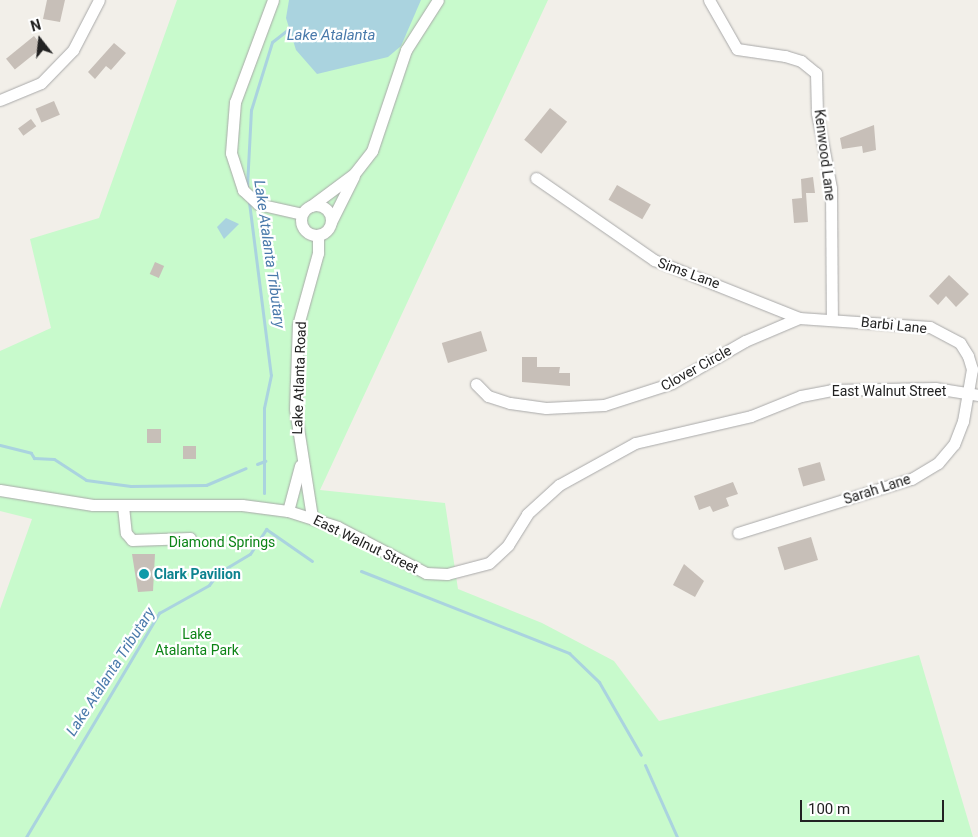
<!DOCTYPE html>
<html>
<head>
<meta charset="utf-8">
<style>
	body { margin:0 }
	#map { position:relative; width:978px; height:837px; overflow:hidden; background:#f2efe9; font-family:Roboto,sans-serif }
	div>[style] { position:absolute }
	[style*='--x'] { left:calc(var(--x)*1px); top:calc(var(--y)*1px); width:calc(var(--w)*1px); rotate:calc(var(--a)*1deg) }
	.park>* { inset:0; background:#c8facc }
	.water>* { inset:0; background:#aad3df }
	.stream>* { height:3px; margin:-1.5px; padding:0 1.5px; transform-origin:1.5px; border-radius:1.5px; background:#aad3df }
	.building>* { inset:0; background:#c7bfb8; transform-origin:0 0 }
	.roads { filter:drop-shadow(0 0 1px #a9a9a9) drop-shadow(0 0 1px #a9a9a9) }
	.minor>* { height:11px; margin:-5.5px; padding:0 5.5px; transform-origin:5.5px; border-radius:5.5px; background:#fff }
	.minor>.ring { margin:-5.5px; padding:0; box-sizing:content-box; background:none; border:11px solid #fff; border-radius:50% }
	.dots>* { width:14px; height:14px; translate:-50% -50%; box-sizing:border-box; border:2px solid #fff; border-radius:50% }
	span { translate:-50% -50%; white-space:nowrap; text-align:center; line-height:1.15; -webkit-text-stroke:4.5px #fff; paint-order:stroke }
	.street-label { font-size:14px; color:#222 }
	.park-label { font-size:14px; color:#0c8416 }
	.culture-label { font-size:14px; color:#0d838f; font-weight:700 }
	.left { translate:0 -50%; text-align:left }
	.water-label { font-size:15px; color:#4a7aab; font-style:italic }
	.north { position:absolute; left:15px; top:15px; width:50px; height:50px; -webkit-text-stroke:4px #fff; paint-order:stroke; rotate:344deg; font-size:14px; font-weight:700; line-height:20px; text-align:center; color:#222 }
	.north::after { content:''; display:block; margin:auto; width:18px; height:22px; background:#222; clip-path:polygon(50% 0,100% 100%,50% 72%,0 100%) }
	.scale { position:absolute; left:800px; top:800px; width:144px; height:22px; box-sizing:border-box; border:2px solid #222; border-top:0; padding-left:6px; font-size:15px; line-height:18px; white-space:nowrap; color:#222; -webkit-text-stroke:4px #fff; paint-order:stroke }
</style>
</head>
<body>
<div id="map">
	<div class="park">
		<i style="clip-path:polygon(177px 0,548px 0,320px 490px,445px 503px,458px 589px,542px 623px,614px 661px,659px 721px,919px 655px,973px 837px,0 837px,0 609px,32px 519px,0 511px,0 351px,51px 328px,30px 239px,99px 218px)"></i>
	</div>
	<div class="water">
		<i style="clip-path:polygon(289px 0,421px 0,401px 46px,388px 57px,317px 74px,296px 50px,286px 18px)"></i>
		<i style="clip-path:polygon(226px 218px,239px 224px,224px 239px,217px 227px)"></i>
	</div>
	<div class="stream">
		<i style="--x:247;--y:186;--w:76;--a:-87"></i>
		<i style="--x:251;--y:110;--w:71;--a:-72.8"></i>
		<i style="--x:272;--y:42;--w:24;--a:-38"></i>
		<i style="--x:249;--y:202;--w:174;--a:82.8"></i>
		<i style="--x:271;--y:375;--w:34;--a:102"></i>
		<i style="--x:264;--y:408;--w:85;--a:90"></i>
		<i style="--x:0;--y:445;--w:32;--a:14"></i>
		<i style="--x:31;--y:453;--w:6;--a:59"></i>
		<i style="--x:34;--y:458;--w:20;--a:3"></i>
		<i style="--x:54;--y:459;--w:38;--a:33"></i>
		<i style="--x:86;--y:480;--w:45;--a:7.6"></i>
		<i style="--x:131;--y:486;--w:75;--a:-0.8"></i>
		<i style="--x:206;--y:485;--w:43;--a:-23"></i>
		<i style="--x:257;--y:464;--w:9;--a:-21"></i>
		<i style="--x:361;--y:571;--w:224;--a:21.5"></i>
		<i style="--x:569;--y:653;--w:42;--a:44"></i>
		<i style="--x:599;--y:682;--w:84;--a:60.1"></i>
		<i style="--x:645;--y:765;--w:79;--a:66"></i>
		<i style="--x:26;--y:837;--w:261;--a:-59.3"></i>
		<i style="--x:159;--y:613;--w:57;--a:-29.2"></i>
		<i style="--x:209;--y:585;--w:15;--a:-53"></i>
		<i style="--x:218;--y:573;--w:37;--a:-31"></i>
		<i style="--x:250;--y:554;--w:30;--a:-57"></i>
		<i style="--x:266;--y:529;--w:56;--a:34.8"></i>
	</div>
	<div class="building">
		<i style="clip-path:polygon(47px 0,65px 0,60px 22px,43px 19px)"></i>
		<i style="left:34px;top:36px;width:14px;height:36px;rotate:51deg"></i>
		<i style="clip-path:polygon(114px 43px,126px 53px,111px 70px,106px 66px,95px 79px,88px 72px)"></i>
		<i style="left:54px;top:101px;width:15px;height:20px;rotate:67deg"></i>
		<i style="left:550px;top:108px;width:22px;height:41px;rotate:39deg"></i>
		<i style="left:31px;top:119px;width:9px;height:16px;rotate:54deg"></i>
		<i style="clip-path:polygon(874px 125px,876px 150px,863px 153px,862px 146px,842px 149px,840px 138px)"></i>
		<i style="clip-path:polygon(813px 177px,815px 193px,806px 193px,808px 222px,794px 223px,792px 199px,802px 198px,801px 179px)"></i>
		<i style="left:617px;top:185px;width:39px;height:17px;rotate:30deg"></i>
		<i style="left:155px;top:262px;width:10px;height:13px;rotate:24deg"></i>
		<i style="clip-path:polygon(949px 275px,969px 294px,956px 307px,946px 296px,938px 305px,929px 296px)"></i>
		<i style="left:481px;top:331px;width:21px;height:41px;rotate:73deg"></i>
		<i style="clip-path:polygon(522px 357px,537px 357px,537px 367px,560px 367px,559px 373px,570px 373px,570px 386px,522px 382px)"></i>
		<i style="left:161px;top:429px;width:14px;height:14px;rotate:90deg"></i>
		<i style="left:183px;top:446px;width:13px;height:13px"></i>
		<i style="left:820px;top:462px;width:19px;height:23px;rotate:74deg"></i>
		<i style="clip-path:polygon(733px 482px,738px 494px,726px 498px,729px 506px,713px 512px,710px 506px,699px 510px,694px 496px)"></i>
		<i style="left:811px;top:537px;width:24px;height:35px;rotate:73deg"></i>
		<i style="clip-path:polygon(132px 554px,155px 554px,153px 591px,138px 592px)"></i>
		<i style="clip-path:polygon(684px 564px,704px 581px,695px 597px,673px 585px)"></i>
	</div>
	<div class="roads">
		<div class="minor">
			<i style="--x:273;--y:0;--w:109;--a:110.4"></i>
			<i style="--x:235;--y:102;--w:51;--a:94.5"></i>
			<i style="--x:231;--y:153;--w:39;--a:72"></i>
			<i style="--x:243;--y:190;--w:21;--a:43"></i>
			<i style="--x:258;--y:204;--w:45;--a:12.8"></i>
			<i style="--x:709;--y:0;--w:56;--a:60.3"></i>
			<i style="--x:737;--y:49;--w:49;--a:8.3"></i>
			<i style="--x:785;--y:56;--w:17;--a:17"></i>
			<i style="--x:801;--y:61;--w:19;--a:39"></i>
			<i style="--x:816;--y:73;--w:40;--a:88.6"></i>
			<i style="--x:817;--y:113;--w:76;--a:79.4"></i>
			<i style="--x:831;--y:188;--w:131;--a:89.6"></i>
			<i style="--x:0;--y:100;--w:44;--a:-22.5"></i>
			<i style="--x:41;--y:83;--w:46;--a:-45.9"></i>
			<i style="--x:73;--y:50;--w:56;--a:-62.5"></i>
			<i style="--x:536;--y:178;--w:144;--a:34.8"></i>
			<i style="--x:654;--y:260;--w:156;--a:21.8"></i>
			<i style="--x:799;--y:318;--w:131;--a:3.9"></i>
			<i style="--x:930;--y:327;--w:34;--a:28"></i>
			<i style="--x:960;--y:343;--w:15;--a:58"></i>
			<i style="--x:968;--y:356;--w:14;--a:73"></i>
			<i style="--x:972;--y:369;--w:53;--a:99.8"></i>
			<i style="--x:963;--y:421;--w:25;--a:111"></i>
			<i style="--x:954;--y:444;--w:25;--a:130"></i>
			<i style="--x:938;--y:463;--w:31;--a:149"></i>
			<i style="--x:911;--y:479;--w:181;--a:162.7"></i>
			<i class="ring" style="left:301px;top:205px;width:19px;height:19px"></i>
			<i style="--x:311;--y:206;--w:54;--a:-36.7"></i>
			<i style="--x:354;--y:174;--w:29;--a:-52"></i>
			<i style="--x:372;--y:151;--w:107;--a:-71.4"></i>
			<i style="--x:406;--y:50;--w:59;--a:-57.4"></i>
			<i style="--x:331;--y:222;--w:51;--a:-63.4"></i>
			<i style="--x:476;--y:384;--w:17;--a:45"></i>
			<i style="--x:488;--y:396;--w:23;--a:18"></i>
			<i style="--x:510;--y:403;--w:36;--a:8"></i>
			<i style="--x:546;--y:408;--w:58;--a:-3"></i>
			<i style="--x:604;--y:405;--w:71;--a:-17.9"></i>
			<i style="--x:672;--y:383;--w:84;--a:-29.9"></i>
			<i style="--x:745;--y:341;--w:59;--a:-23.1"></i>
			<i style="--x:0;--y:490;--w:94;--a:9.2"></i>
			<i style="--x:93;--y:505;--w:149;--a:0"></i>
			<i style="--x:242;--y:505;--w:46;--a:7.4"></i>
			<i style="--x:288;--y:511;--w:52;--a:17.7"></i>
			<i style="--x:338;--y:527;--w:99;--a:27.6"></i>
			<i style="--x:426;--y:573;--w:21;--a:3"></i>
			<i style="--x:447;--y:574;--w:43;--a:-14.7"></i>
			<i style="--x:489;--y:563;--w:26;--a:-43"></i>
			<i style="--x:508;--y:545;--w:36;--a:-58"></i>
			<i style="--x:527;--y:514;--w:43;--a:-42.2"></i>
			<i style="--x:559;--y:485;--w:87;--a:-28.9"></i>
			<i style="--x:635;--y:443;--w:119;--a:-13.1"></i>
			<i style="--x:751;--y:416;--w:54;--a:-21.8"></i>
			<i style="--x:801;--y:396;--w:31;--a:-11"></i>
			<i style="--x:831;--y:390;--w:104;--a:-1.1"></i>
			<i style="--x:935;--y:388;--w:44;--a:9.2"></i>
			<i style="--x:123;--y:506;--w:27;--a:84"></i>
			<i style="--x:126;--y:533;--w:9;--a:49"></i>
			<i style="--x:132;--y:540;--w:58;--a:-2"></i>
			<i style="--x:288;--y:511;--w:47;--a:-75.1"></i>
			<i style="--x:312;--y:517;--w:109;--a:-98.9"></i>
			<i style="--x:295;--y:409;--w:84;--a:-88"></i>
			<i style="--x:298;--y:325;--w:75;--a:-74.5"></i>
			<i style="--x:318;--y:253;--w:18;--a:-90"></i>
		</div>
	</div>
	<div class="dots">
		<i style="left:144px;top:574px;background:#0f9aa8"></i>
	</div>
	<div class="street-label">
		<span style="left:825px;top:155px;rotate:83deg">Kenwood Lane</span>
		<span style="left:689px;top:273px;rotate:20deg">Sims Lane</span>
		<span style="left:894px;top:325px;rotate:6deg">Barbi Lane</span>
		<span style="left:696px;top:368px;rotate:-29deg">Clover Circle</span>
		<span style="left:299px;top:378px;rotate:-88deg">Lake Atlanta Road</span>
		<span style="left:889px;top:391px">East Walnut Street</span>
		<span style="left:877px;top:489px;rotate:-18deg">Sarah Lane</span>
		<span style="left:366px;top:544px;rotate:26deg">East Walnut Street</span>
	</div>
	<div class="park-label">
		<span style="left:222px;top:542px">Diamond Springs</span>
		<span style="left:197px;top:642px">Lake<br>Atalanta Park</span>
	</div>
	<div class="culture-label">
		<span class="left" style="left:154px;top:574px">Clark Pavilion</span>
	</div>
	<div class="water-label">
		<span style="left:331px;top:36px">Lake Atalanta</span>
		<span style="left:269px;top:254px;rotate:82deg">Lake Atalanta Tributary</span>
		<span style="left:111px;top:672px;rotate:-57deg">Lake Atalanta Tributary</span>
	</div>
	<div class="north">N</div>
	<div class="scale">100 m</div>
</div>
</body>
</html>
